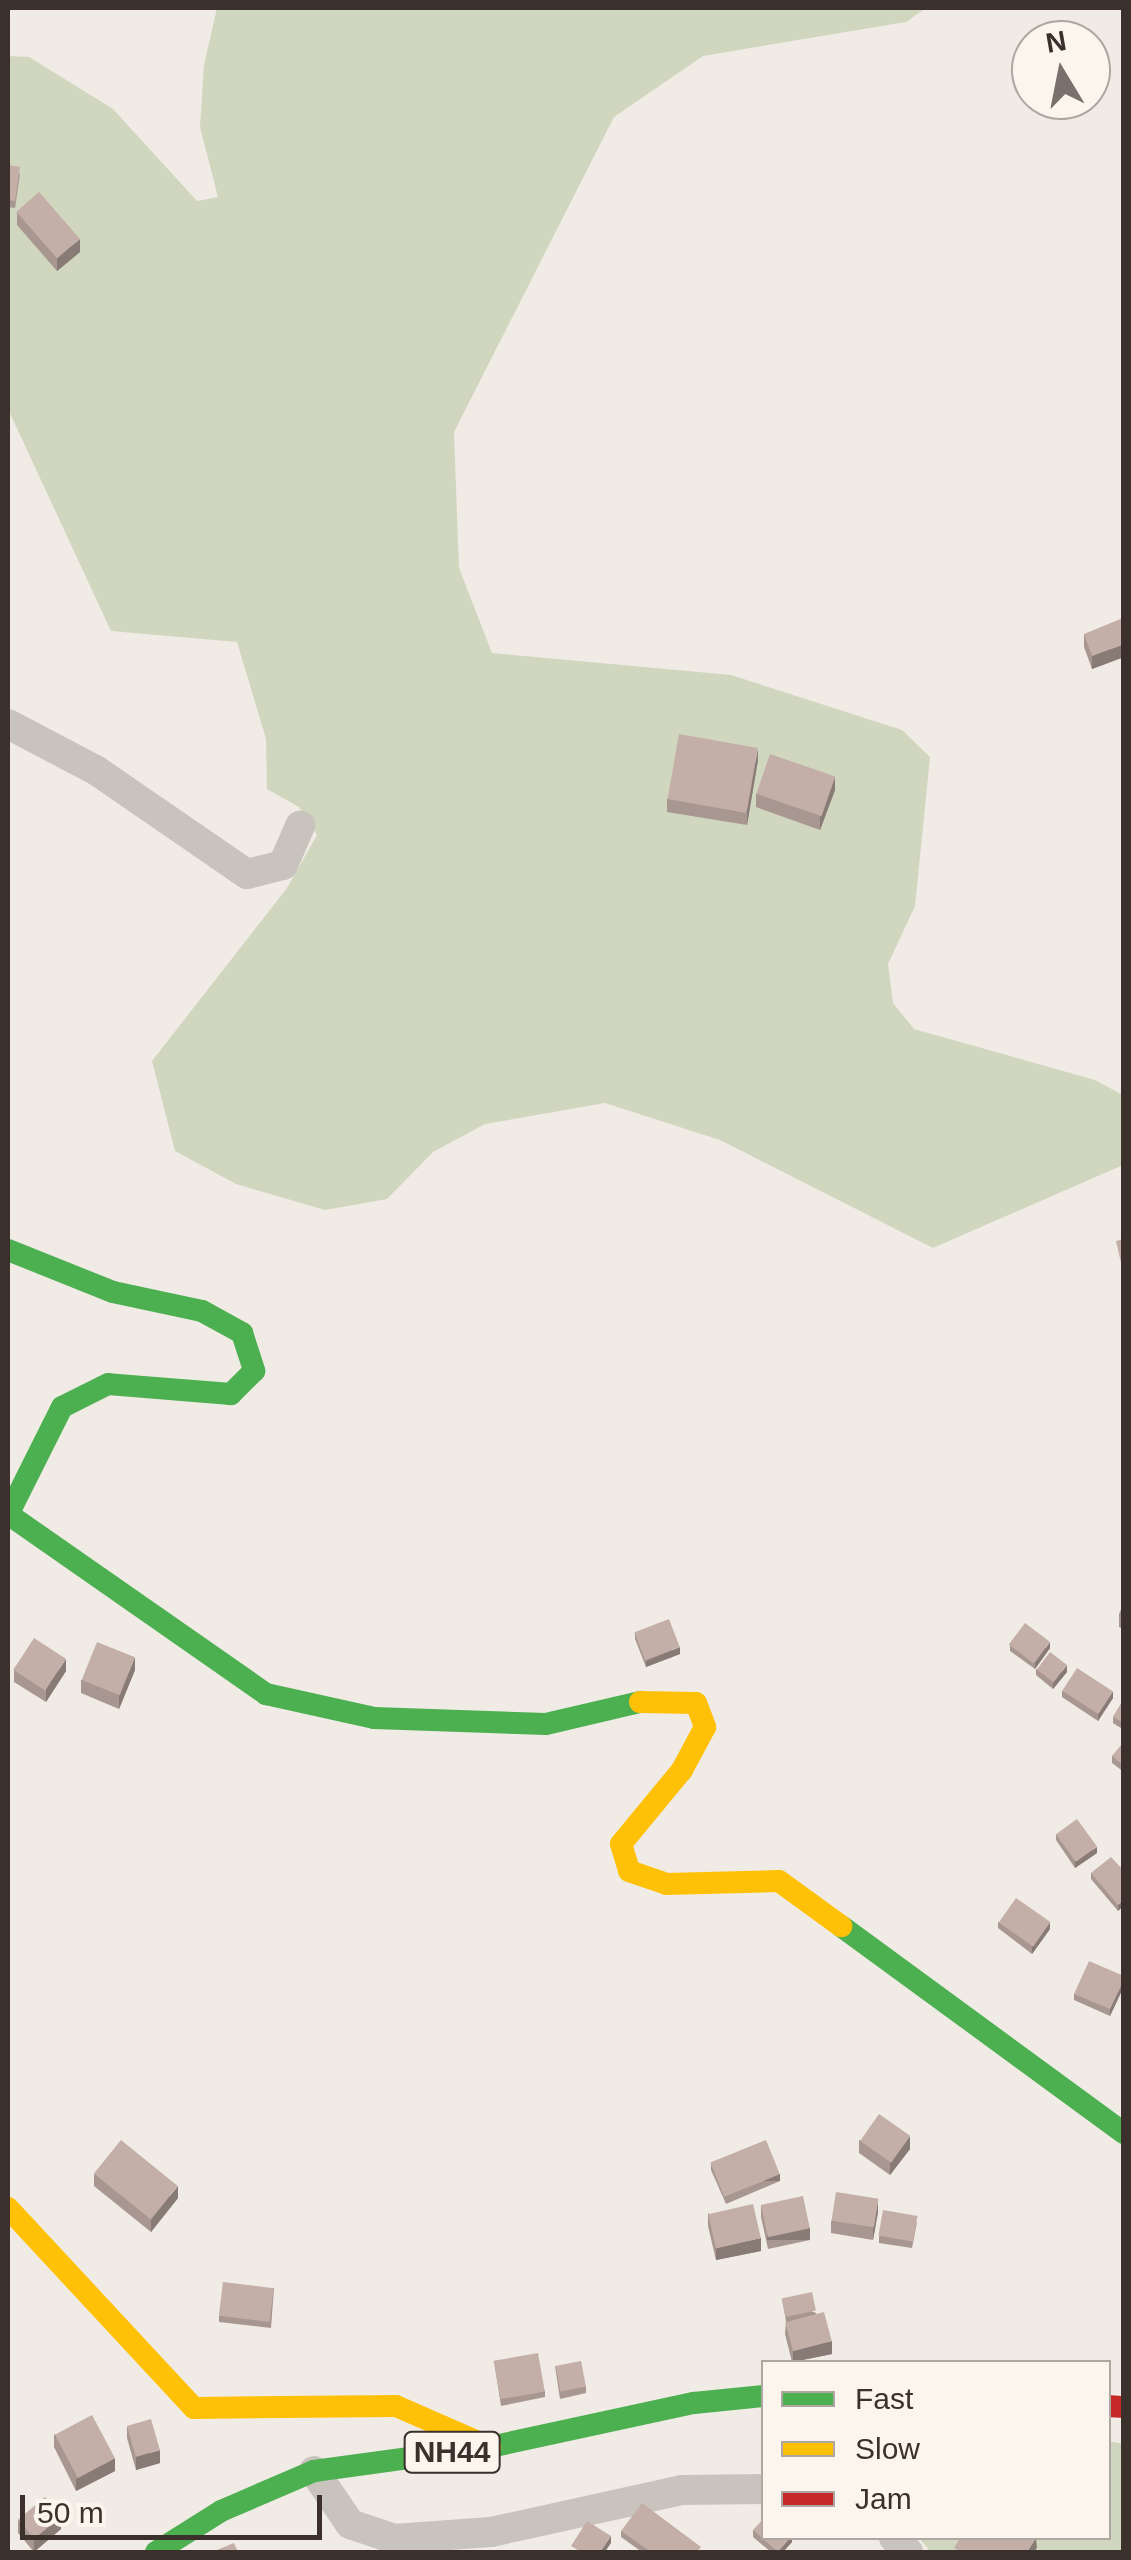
<!DOCTYPE html>
<html>
<head>
<meta charset="utf-8">
<style>
	body { margin:0 }
	#map { position:relative; width:1131px; height:2560px; overflow:hidden; background:#f0ebe5; font-family:Arial,sans-serif }
	div>[style] { position:absolute }
	[style*='--x'] { left:calc(var(--x)*1px); top:calc(var(--y)*1px); width:calc(var(--w)*1px); rotate:calc(var(--a)*1deg) }
	.green>* { inset:0; background:#d1d6bf }
	.street>* { height:30px; margin:-15px; padding:0 15px; transform-origin:15px; border-radius:15px; background:#c9c3be }
	.fast>* { height:22px; margin:-11px; padding:0 11px; transform-origin:11px; border-radius:11px; background:#4caf50 }
	.slow>* { height:22px; margin:-11px; padding:0 11px; transform-origin:11px; border-radius:11px; background:#ffc107 }
	.jam>* { height:22px; margin:-11px; padding:0 11px; transform-origin:11px; border-radius:11px; background:#c62828 }
	.wall>* { inset:0; background:#a89690 }
	.shaded-wall>* { inset:0; background:#887a75; transform-origin:0 0 }
	.building>* { inset:0; background:#c3afa7; transform-origin:0 0 }
	span { translate:-50% -50%; white-space:nowrap; text-align:center; line-height:1.15; -webkit-text-stroke:9px #fbf5ee; paint-order:stroke }
	.shield-label span { padding:2px 8px; background:#fbf5ee; border:2px solid; border-radius:8px; -webkit-text-stroke-width:0 }
	.shield-label { font-size:30px; color:#3b302b; font-weight:700 }
	.frame { position:absolute; inset:0; border:10px solid #3b302b; pointer-events:none }
	.legend { position:absolute; left:761px; top:2360px; width:350px; height:180px; box-sizing:border-box; background:#fbf5ee; border:2px solid #aea6a0; margin:0; padding:12px 18px; list-style:none; font-size:30px; color:#3b302b }
	.legend li { display:flex; align-items:center; gap:20px; height:50px }
	.legend b { width:50px; border:2px solid #aea6a0 }
	.north { position:absolute; left:1011px; top:20px; width:100px; height:100px; box-sizing:border-box; background:#fbf5ee; border:2px solid #aea6a0; border-radius:50%; rotate:350deg; font-size:28px; font-weight:700; line-height:40px; text-align:center; color:#3b302b }
	.north::after { content:''; display:block; margin:auto; width:35px; height:45px; background:#7a716c; clip-path:polygon(50% 0,100% 100%,50% 72%,0 100%) }
	.scale { position:absolute; left:20px; top:2495px; width:302px; height:45px; box-sizing:border-box; border:5px solid #3b302b; border-top:0; padding-left:12px; font-size:30px; line-height:35px; white-space:nowrap; color:#3b302b; -webkit-text-stroke:8px #fbf5ee; paint-order:stroke }
</style>
</head>
<body>
<div id="map">
	<div class="green">
		<i style="clip-path:polygon(217px 8px,926px 8px,906px 22px,703px 56px,614px 117px,454px 432px,459px 568px,492px 653px,731px 675px,902px 730px,930px 757px,915px 906px,888px 964px,893px 1003px,914px 1029px,1095px 1080px,1123px 1095px,1123px 1165px,933px 1248px,720px 1140px,605px 1103px,485px 1124px,433px 1152px,387px 1199px,325px 1210px,236px 1184px,175px 1151px,152px 1061px,287px 888px,317px 835px,299px 807px,267px 789px,266px 739px,237px 642px,111px 631px,8px 409px,8px 56px,29px 57px,113px 109px,197px 201px,218px 197px,200px 127px,204px 65px)"></i>
		<i style="clip-path:polygon(1109px 2441px,1123px 2444px,1123px 2552px,931px 2552px,919px 2538px,1108px 2538px)"></i>
	</div>
	<div class="street">
		<i style="--x:8;--y:724;--w:101;--a:27.8"></i>
		<i style="--x:97;--y:771;--w:182;--a:34.5"></i>
		<i style="--x:247;--y:874;--w:37;--a:-14"></i>
		<i style="--x:283;--y:865;--w:43;--a:-66.4"></i>
		<i style="--x:314;--y:2471;--w:64;--a:55.8"></i>
		<i style="--x:350;--y:2524;--w:46;--a:18.8"></i>
		<i style="--x:394;--y:2539;--w:97;--a:-4.1"></i>
		<i style="--x:491;--y:2532;--w:196;--a:-12.4"></i>
		<i style="--x:682;--y:2490;--w:82;--a:-0.7"></i>
		<i style="--x:894;--y:2538;--w:20;--a:45"></i>
	</div>
	<div class="fast">
		<i style="--x:8;--y:1250;--w:113;--a:21.8"></i>
		<i style="--x:113;--y:1292;--w:91;--a:12.1"></i>
		<i style="--x:202;--y:1311;--w:46;--a:28.8"></i>
		<i style="--x:242;--y:1333;--w:40;--a:72"></i>
		<i style="--x:254;--y:1371;--w:33;--a:135"></i>
		<i style="--x:231;--y:1394;--w:123;--a:-175.4"></i>
		<i style="--x:108;--y:1384;--w:51;--a:153.4"></i>
		<i style="--x:62;--y:1407;--w:121;--a:116.6"></i>
		<i style="--x:8;--y:1514;--w:315;--a:34.9"></i>
		<i style="--x:266;--y:1694;--w:111;--a:12.5"></i>
		<i style="--x:374;--y:1718;--w:172;--a:2"></i>
		<i style="--x:546;--y:1724;--w:97;--a:-13.2"></i>
		<i style="--x:841;--y:1926;--w:351;--a:36.2"></i>
		<i style="--x:156;--y:2552;--w:77;--a:-32.2"></i>
		<i style="--x:221;--y:2511;--w:101;--a:-23.3"></i>
		<i style="--x:314;--y:2471;--w:178;--a:-7.8"></i>
		<i style="--x:490;--y:2447;--w:209;--a:-12.2"></i>
		<i style="--x:694;--y:2403;--w:70;--a:-5.7"></i>
	</div>
	<div class="slow">
		<i style="--x:640;--y:1702;--w:56;--a:1"></i>
		<i style="--x:696;--y:1703;--w:26;--a:69"></i>
		<i style="--x:705;--y:1727;--w:49;--a:118.1"></i>
		<i style="--x:682;--y:1770;--w:96;--a:129.5"></i>
		<i style="--x:621;--y:1844;--w:28;--a:73"></i>
		<i style="--x:629;--y:1871;--w:39;--a:19"></i>
		<i style="--x:666;--y:1884;--w:113;--a:-1.5"></i>
		<i style="--x:779;--y:1881;--w:77;--a:36"></i>
		<i style="--x:8;--y:2208;--w:273;--a:47.1"></i>
		<i style="--x:194;--y:2408;--w:202;--a:-0.6"></i>
		<i style="--x:396;--y:2406;--w:103;--a:23.6"></i>
	</div>
	<div class="jam">
		<i style="--x:1108;--y:2406;--w:16;--a:4"></i>
	</div>
	<div class="wall">
		<i style="clip-path:polygon(8px 165px,20px 174px,15px 208px,8px 207px)"></i>
		<i style="clip-path:polygon(17px 212px,80px 252px,57px 271px,17px 225px)"></i>
		<i style="clip-path:polygon(1084px 634px,1124px 657px,1092px 669px,1084px 647px)"></i>
		<i style="clip-path:polygon(758px 760px,747px 825px,667px 812px,667px 799px)"></i>
		<i style="clip-path:polygon(835px 790px,820px 830px,756px 807px,756px 794px)"></i>
		<i style="clip-path:polygon(1124px 1603px,1124px 1629px,1119px 1627px,1119px 1614px)"></i>
		<i style="clip-path:polygon(635px 1633px,680px 1654px,646px 1667px,635px 1639px)"></i>
		<i style="clip-path:polygon(1010px 1645px,1050px 1648px,1035px 1669px,1010px 1651px)"></i>
		<i style="clip-path:polygon(1036px 1669px,1067px 1672px,1053px 1689px,1036px 1675px)"></i>
		<i style="clip-path:polygon(14px 1670px,66px 1671px,46px 1702px,14px 1682px)"></i>
		<i style="clip-path:polygon(135px 1670px,119px 1709px,81px 1693px,81px 1680px)"></i>
		<i style="clip-path:polygon(1062px 1691px,1113px 1698px,1098px 1721px,1062px 1697px)"></i>
		<i style="clip-path:polygon(1124px 1699px,1124px 1730px,1113px 1723px,1113px 1717px)"></i>
		<i style="clip-path:polygon(1124px 1745px,1124px 1772px,1112px 1763px,1112px 1756px)"></i>
		<i style="clip-path:polygon(1056px 1834px,1097px 1853px,1075px 1868px,1056px 1840px)"></i>
		<i style="clip-path:polygon(1124px 1871px,1118px 1911px,1091px 1879px,1091px 1873px)"></i>
		<i style="clip-path:polygon(998px 1922px,1050px 1929px,1032px 1954px,998px 1928px)"></i>
		<i style="clip-path:polygon(1124px 1976px,1124px 1986px,1110px 2016px,1074px 2000px,1074px 1994px)"></i>
		<i style="clip-path:polygon(859px 2140px,910px 2149px,890px 2175px,859px 2153px)"></i>
		<i style="clip-path:polygon(711px 2163px,780px 2181px,726px 2204px,711px 2170px)"></i>
		<i style="clip-path:polygon(94px 2174px,178px 2198px,151px 2232px,94px 2186px)"></i>
		<i style="clip-path:polygon(761px 2205px,810px 2240px,768px 2249px,761px 2217px)"></i>
		<i style="clip-path:polygon(878px 2212px,873px 2240px,831px 2233px,831px 2221px)"></i>
		<i style="clip-path:polygon(708px 2213px,761px 2251px,716px 2260px,708px 2226px)"></i>
		<i style="clip-path:polygon(917px 2222px,912px 2248px,879px 2243px,879px 2236px)"></i>
		<i style="clip-path:polygon(274px 2288px,271px 2328px,219px 2322px,219px 2316px)"></i>
		<i style="clip-path:polygon(782px 2299px,816px 2313px,832px 2354px,792px 2362px,785px 2334px,786px 2321px)"></i>
		<i style="clip-path:polygon(494px 2361px,545px 2391px,545px 2397px,501px 2406px)"></i>
		<i style="clip-path:polygon(555px 2366px,586px 2387px,586px 2393px,560px 2399px)"></i>
		<i style="clip-path:polygon(127px 2426px,160px 2463px,136px 2470px,127px 2438px)"></i>
		<i style="clip-path:polygon(54px 2434px,115px 2471px,76px 2491px,54px 2447px)"></i>
		<i style="clip-path:polygon(18px 2520px,61px 2529px,34px 2552px,18px 2533px)"></i>
		<i style="clip-path:polygon(753px 2530px,792px 2538px,792px 2542px,783px 2552px,771px 2552px,753px 2537px)"></i>
		<i style="clip-path:polygon(621px 2531px,701px 2552px,642px 2552px,621px 2537px)"></i>
	</div>
	<div class="shaded-wall">
		<i style="clip-path:polygon(80px 239px,80px 252px,57px 271px,57px 258px)"></i>
		<i style="clip-path:polygon(1124px 644px,1124px 657px,1092px 669px,1092px 656px)"></i>
		<i style="clip-path:polygon(758px 748px,758px 760px,747px 825px,747px 812px)"></i>
		<i style="clip-path:polygon(835px 777px,835px 790px,820px 830px,820px 817px)"></i>
		<i style="clip-path:polygon(1050px 1642px,1050px 1648px,1035px 1669px,1035px 1663px)"></i>
		<i style="clip-path:polygon(680px 1647px,680px 1654px,646px 1667px,646px 1661px)"></i>
		<i style="clip-path:polygon(135px 1657px,135px 1670px,119px 1709px,119px 1696px)"></i>
		<i style="clip-path:polygon(66px 1659px,66px 1671px,46px 1702px,46px 1689px)"></i>
		<i style="clip-path:polygon(1067px 1665px,1067px 1672px,1053px 1689px,1053px 1683px)"></i>
		<i style="clip-path:polygon(1113px 1691px,1113px 1698px,1098px 1721px,1098px 1714px)"></i>
		<i style="clip-path:polygon(1097px 1847px,1097px 1853px,1075px 1868px,1075px 1861px)"></i>
		<i style="clip-path:polygon(1124px 1900px,1124px 1906px,1118px 1911px,1118px 1905px)"></i>
		<i style="clip-path:polygon(1050px 1922px,1050px 1929px,1032px 1954px,1032px 1947px)"></i>
		<i style="clip-path:polygon(1124px 1980px,1124px 1986px,1110px 2016px,1110px 2009px)"></i>
		<i style="clip-path:polygon(910px 2136px,910px 2149px,890px 2175px,890px 2163px)"></i>
		<i style="left:780px;top:2174px;width:7px;height:59px;rotate:90deg"></i>
		<i style="clip-path:polygon(178px 2186px,178px 2198px,151px 2232px,151px 2220px)"></i>
		<i style="clip-path:polygon(878px 2199px,878px 2212px,873px 2240px,873px 2228px)"></i>
		<i style="left:810px;top:2228px;width:12px;height:43px;rotate:90deg"></i>
		<i style="clip-path:polygon(761px 2238px,761px 2251px,716px 2260px,716px 2248px)"></i>
		<i style="clip-path:polygon(832px 2341px,832px 2354px,793px 2362px,793px 2351px)"></i>
		<i style="clip-path:polygon(160px 2450px,160px 2463px,136px 2470px,136px 2457px)"></i>
		<i style="clip-path:polygon(115px 2458px,115px 2471px,76px 2491px,76px 2479px)"></i>
		<i style="clip-path:polygon(61px 2516px,61px 2529px,34px 2552px,34px 2539px)"></i>
		<i style="clip-path:polygon(611px 2536px,611px 2543px,605px 2552px,600px 2552px)"></i>
		<i style="clip-path:polygon(790px 2538px,792px 2538px,792px 2542px,783px 2552px,778px 2552px)"></i>
		<i style="clip-path:polygon(1036px 2538px,1037px 2548px,1034px 2552px,1027px 2552px)"></i>
	</div>
	<div class="building">
		<i style="clip-path:polygon(8px 165px,20px 167px,15px 201px,8px 200px)"></i>
		<i style="left:39px;top:192px;width:62px;height:30px;rotate:49deg"></i>
		<i style="clip-path:polygon(1123px 618px,1124px 644px,1092px 656px,1084px 634px)"></i>
		<i style="left:679px;top:734px;width:80px;height:66px;rotate:10deg"></i>
		<i style="left:770px;top:754px;width:69px;height:42px;rotate:19deg"></i>
		<i style="clip-path:polygon(1124px 1239px,1124px 1271px,1123px 1271px,1116px 1241px)"></i>
		<i style="left:669px;top:1619px;width:30px;height:37px;rotate:69deg"></i>
		<i style="left:1025px;top:1623px;width:31px;height:27px;rotate:37deg"></i>
		<i style="left:34px;top:1638px;width:38px;height:38px;rotate:33deg"></i>
		<i style="left:97px;top:1642px;width:41px;height:41px;rotate:22deg"></i>
		<i style="left:1050px;top:1652px;width:21px;height:22px;rotate:37deg"></i>
		<i style="left:1077px;top:1668px;width:43px;height:27px;rotate:33deg"></i>
		<i style="clip-path:polygon(1124px 1699px,1124px 1723px,1113px 1717px)"></i>
		<i style="clip-path:polygon(1122px 1744px,1124px 1745px,1124px 1766px,1112px 1756px)"></i>
		<i style="left:1077px;top:1819px;width:34px;height:26px;rotate:54deg"></i>
		<i style="clip-path:polygon(1111px 1857px,1124px 1871px,1124px 1900px,1118px 1905px,1091px 1873px)"></i>
		<i style="left:1016px;top:1898px;width:42px;height:30px;rotate:35deg"></i>
		<i style="clip-path:polygon(1089px 1961px,1124px 1976px,1124px 1980px,1110px 2009px,1074px 1994px)"></i>
		<i style="left:879px;top:2114px;width:38px;height:33px;rotate:35deg"></i>
		<i style="left:121px;top:2140px;width:73px;height:43px;rotate:39deg"></i>
		<i style="left:766px;top:2140px;width:37px;height:60px;rotate:68deg"></i>
		<i style="left:836px;top:2192px;width:43px;height:29px;rotate:9deg"></i>
		<i style="left:803px;top:2196px;width:33px;height:43px;rotate:78deg"></i>
		<i style="left:753px;top:2204px;width:35px;height:46px;rotate:77deg"></i>
		<i style="left:883px;top:2210px;width:35px;height:26px;rotate:10deg"></i>
		<i style="left:223px;top:2282px;width:51px;height:34px;rotate:7deg"></i>
		<i style="left:812px;top:2292px;width:19px;height:31px;rotate:78deg"></i>
		<i style="left:824px;top:2312px;width:30px;height:40px;rotate:75deg"></i>
		<i style="left:538px;top:2353px;width:39px;height:45px;rotate:80deg"></i>
		<i style="left:581px;top:2361px;width:26px;height:26px;rotate:79deg"></i>
		<i style="left:92px;top:2415px;width:49px;height:42px;rotate:62deg"></i>
		<i style="left:151px;top:2419px;width:32px;height:25px;rotate:74deg"></i>
		<i style="left:45px;top:2497px;width:25px;height:35px;rotate:50deg"></i>
		<i style="clip-path:polygon(642px 2503px,701px 2547px,697px 2552px,651px 2552px,621px 2531px)"></i>
		<i style="clip-path:polygon(764px 2518px,764px 2538px,790px 2538px,778px 2552px,753px 2530px)"></i>
		<i style="clip-path:polygon(587px 2521px,611px 2536px,600px 2552px,581px 2552px,571px 2546px)"></i>
		<i style="clip-path:polygon(960px 2538px,1036px 2538px,1027px 2552px,963px 2552px,954px 2548px)"></i>
		<i style="clip-path:polygon(234px 2543px,238px 2552px,212px 2552px)"></i>
	</div>
	<div class="shield-label">
		<span style="left:452px;top:2452px">NH44</span>
	</div>
	<div class="frame"></div>
	<ul class="legend">
	<li><b style="height:12px;background:#4caf50"></b>Fast</li>
	<li><b style="height:12px;background:#ffc107"></b>Slow</li>
	<li><b style="height:12px;background:#c62828"></b>Jam</li>
	</ul>
	<div class="north">N</div>
	<div class="scale">50 m</div>
</div>
</body>
</html>
